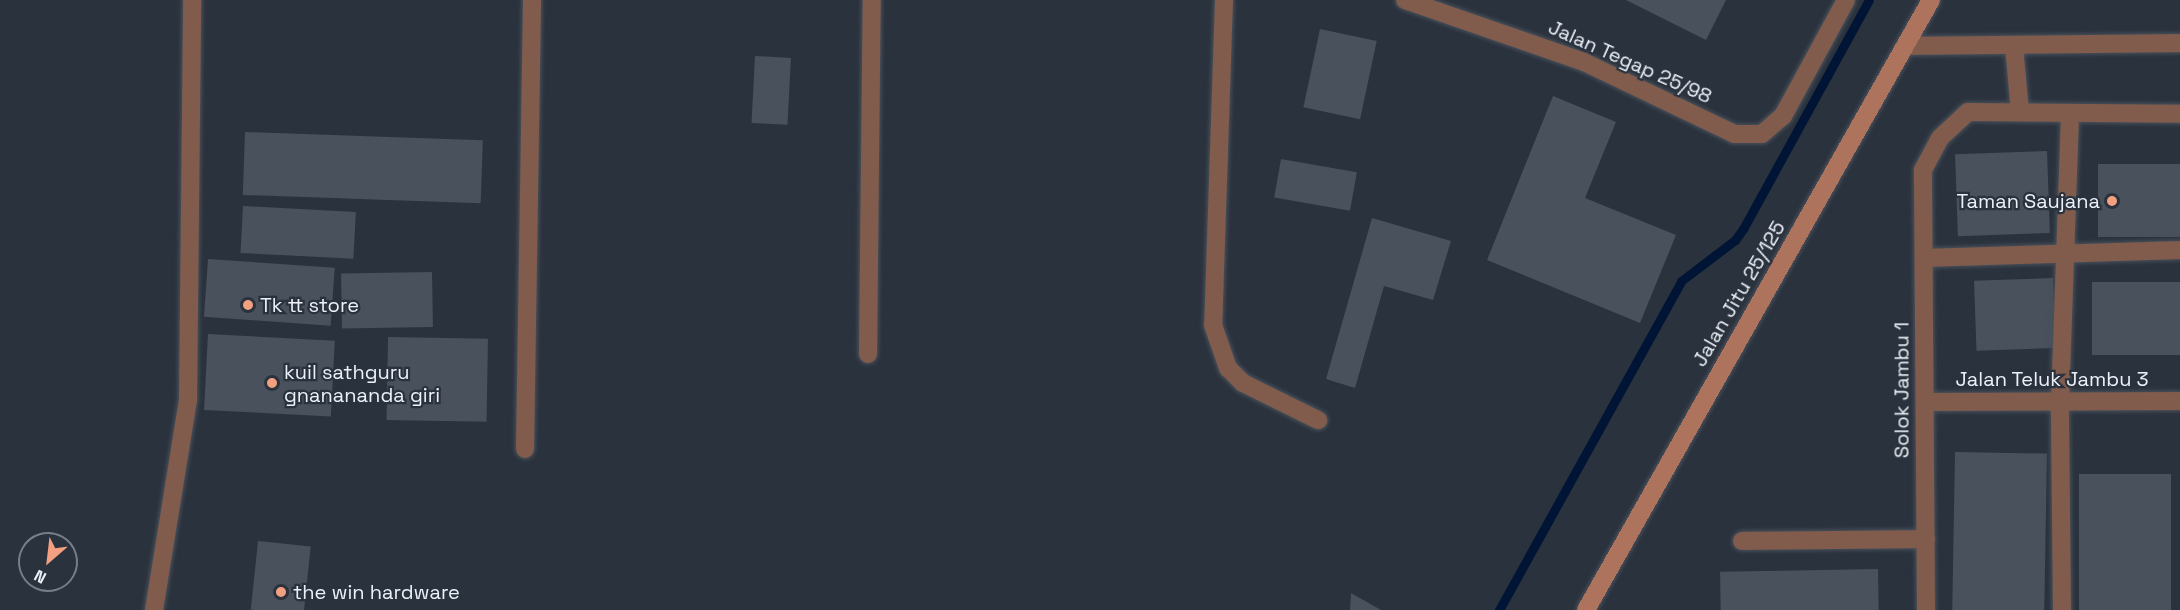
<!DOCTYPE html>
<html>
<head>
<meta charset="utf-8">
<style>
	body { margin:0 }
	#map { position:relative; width:2180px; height:610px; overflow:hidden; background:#2a323d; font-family:"Space Grotesk",sans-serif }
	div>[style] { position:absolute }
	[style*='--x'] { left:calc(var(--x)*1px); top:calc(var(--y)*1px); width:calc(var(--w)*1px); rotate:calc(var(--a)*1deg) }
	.stream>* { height:9px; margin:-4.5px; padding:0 4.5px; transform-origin:4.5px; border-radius:4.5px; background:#001536 }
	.building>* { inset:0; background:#48515c; transform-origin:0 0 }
	.roads { filter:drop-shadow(0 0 2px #49515b) drop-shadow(0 0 2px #49515b) }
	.lane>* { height:18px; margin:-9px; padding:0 9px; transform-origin:9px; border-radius:9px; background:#815c4d }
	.street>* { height:18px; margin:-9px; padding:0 9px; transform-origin:9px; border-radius:9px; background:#815c4d }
	.secondary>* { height:18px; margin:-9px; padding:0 9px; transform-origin:9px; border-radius:9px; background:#ad735c }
	.dots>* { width:16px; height:16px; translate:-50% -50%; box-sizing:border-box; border:3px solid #2a323d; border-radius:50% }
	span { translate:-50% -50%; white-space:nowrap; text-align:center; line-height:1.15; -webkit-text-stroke:4.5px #2a323d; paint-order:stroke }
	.street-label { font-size:20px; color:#ecf1f9 }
	.poi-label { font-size:20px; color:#ecf1f9 }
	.right { translate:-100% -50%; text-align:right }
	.left { translate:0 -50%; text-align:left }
	.north { position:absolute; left:18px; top:532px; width:60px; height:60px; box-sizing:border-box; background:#2a323d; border:2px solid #787e88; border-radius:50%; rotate:208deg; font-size:16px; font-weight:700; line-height:24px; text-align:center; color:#ecf1f9 }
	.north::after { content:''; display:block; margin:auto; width:21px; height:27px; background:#f2a080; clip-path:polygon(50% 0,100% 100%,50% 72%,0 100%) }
</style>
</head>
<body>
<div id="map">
	<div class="stream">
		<i style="--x:1499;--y:610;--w:376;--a:-61"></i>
		<i style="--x:1681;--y:281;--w:68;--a:-37.2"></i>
		<i style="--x:1735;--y:240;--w:14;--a:-54"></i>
		<i style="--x:1743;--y:229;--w:261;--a:-61.2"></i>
	</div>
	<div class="building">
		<i style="clip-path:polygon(1626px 0,1726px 0,1706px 40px)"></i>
		<i style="left:1320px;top:29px;width:58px;height:80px;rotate:12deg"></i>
		<i style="left:755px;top:56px;width:36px;height:67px;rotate:3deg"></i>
		<i style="clip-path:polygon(1553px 96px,1616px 122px,1585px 198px,1676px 235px,1640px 323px,1487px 260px)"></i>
		<i style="left:245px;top:132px;width:238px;height:63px;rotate:2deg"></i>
		<i style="left:2047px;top:151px;width:82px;height:92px;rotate:88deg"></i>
		<i style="left:1281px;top:159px;width:77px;height:39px;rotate:10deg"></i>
		<i style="left:2098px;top:164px;width:82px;height:73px"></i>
		<i style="left:243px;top:206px;width:113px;height:47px;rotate:3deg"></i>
		<i style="clip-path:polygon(1372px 218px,1451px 241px,1433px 300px,1384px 286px,1355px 388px,1326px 379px)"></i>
		<i style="left:208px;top:259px;width:127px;height:58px;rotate:4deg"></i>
		<i style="left:432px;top:272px;width:55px;height:91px;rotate:89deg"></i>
		<i style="left:2053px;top:278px;width:70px;height:79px;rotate:88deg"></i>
		<i style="left:2180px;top:282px;width:73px;height:88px;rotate:90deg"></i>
		<i style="left:208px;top:334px;width:127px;height:76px;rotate:3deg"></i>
		<i style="left:388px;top:337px;width:100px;height:83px;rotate:1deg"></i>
		<i style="left:1955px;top:452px;width:92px;height:158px;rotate:1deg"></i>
		<i style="left:2079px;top:474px;width:92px;height:136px"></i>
		<i style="left:258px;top:541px;width:53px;height:69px;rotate:6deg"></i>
		<i style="left:1878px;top:569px;width:41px;height:158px;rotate:89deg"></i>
		<i style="clip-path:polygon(1351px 593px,1381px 610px,1350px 610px)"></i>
	</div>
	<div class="roads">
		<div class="lane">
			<i style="--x:1224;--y:0;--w:325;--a:91.9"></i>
			<i style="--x:1213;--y:325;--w:46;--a:70.8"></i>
			<i style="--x:1228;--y:368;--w:21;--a:45"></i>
			<i style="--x:1243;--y:383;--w:84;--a:26.3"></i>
			<i style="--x:1924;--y:258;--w:256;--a:-1.8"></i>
			<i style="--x:868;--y:354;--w:354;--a:-89.4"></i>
			<i style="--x:154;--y:610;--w:213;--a:-80.8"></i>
			<i style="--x:188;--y:400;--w:400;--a:-89.4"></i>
			<i style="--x:2062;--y:610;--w:208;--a:-90.6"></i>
			<i style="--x:2060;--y:402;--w:289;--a:-88"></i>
		</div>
		<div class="street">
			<i style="--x:1405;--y:0;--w:189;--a:19.1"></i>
			<i style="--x:1584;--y:62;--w:166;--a:25.6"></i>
			<i style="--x:1734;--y:134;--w:28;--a:0"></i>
			<i style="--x:1762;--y:134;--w:28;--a:-41"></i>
			<i style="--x:1783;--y:116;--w:132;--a:-61.5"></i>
			<i style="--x:1906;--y:46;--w:274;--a:-0.6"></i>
			<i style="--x:2014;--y:46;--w:66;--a:84.8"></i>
			<i style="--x:1925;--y:402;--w:255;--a:-0.2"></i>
			<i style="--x:525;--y:449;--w:449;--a:-89.1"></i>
			<i style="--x:1742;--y:541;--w:184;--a:-0.6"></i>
			<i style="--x:1926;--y:610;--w:440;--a:-90.4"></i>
			<i style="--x:1923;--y:170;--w:36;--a:-62"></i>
			<i style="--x:1940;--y:138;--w:38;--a:-43"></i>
			<i style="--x:1968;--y:112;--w:212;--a:0.5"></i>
		</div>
		<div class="secondary">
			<i style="--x:1586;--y:610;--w:701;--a:-60.51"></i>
		</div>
	</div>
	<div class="dots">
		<i style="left:2112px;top:201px;background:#f2a080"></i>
		<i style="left:248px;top:305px;background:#f2a080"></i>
		<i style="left:272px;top:383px;background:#f2a080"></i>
		<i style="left:281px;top:592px;background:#f2a080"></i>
	</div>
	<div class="street-label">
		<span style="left:1630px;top:62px;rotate:24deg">Jalan Tegap 25/98</span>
		<span style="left:1739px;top:294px;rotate:-60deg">Jalan Jitu 25/125</span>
		<span style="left:2052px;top:379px">Jalan Teluk Jambu 3</span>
		<span style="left:1902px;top:390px;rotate:-90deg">Solok Jambu 1</span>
	</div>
	<div class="poi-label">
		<span class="right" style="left:2100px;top:201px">Taman Saujana</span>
		<span class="left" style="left:260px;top:305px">Tk tt store</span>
		<span class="left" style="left:284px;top:384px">kuil sathguru<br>gnanananda giri</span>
		<span class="left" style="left:293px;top:592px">the win hardware</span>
	</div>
	<div class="north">N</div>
</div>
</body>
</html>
